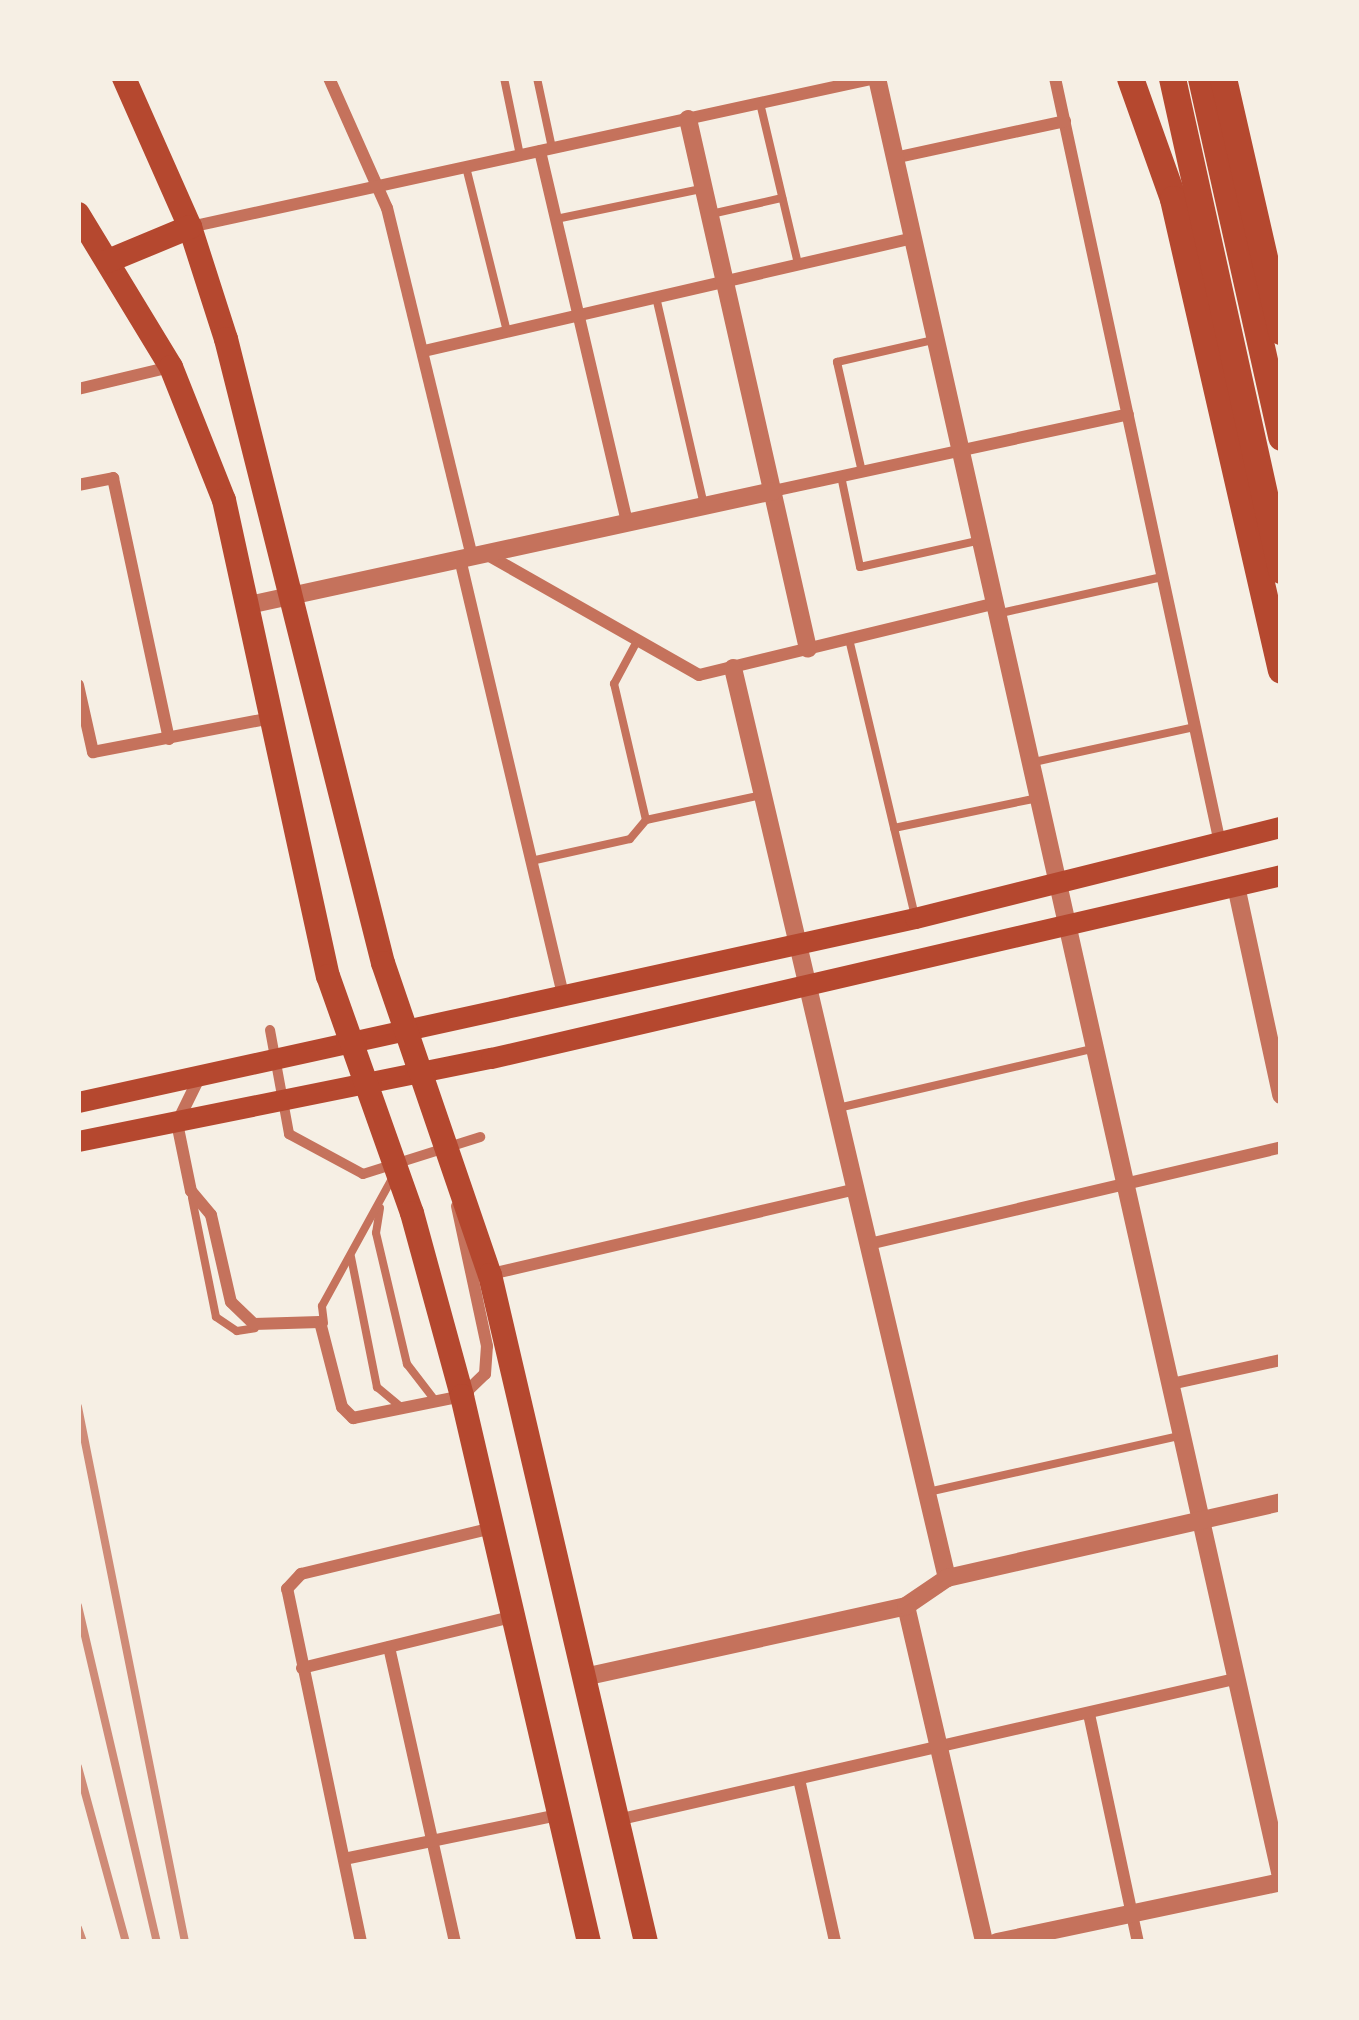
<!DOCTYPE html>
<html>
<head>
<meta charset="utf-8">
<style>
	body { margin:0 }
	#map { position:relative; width:1359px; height:2020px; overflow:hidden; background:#f6efe4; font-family:"Roboto Serif",serif }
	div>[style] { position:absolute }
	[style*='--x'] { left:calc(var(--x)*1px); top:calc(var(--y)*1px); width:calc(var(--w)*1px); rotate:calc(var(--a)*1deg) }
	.service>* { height:8px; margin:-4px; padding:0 4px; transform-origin:4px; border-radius:4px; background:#c5725c }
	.pedestrian>* { height:10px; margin:-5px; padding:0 5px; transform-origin:5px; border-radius:5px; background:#c5725c }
	.minor>* { height:12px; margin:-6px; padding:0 6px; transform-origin:6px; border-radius:6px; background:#c5725c }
	.tertiary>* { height:18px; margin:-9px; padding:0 9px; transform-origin:9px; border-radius:9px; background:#c5725c }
	.secondary>* { height:21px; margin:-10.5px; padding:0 10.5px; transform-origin:10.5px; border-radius:10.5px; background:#b5482f }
	.trunk>* { height:24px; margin:-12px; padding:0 12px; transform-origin:12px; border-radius:12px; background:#b5482f }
	.motorway>* { height:27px; margin:-13.5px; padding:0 13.5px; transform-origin:13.5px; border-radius:13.5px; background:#b5482f }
	.rail>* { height:8px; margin:-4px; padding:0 4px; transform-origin:4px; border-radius:4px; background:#cf8b77 }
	span { translate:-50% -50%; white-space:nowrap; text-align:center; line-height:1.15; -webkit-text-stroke:12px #f6efe4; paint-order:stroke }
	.frame { position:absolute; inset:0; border:81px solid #f6efe4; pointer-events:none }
</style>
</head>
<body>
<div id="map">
	<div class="service">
		<i style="--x:504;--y:78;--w:79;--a:78.3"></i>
		<i style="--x:537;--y:78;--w:72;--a:77.9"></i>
		<i style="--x:760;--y:103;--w:165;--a:76.7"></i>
		<i style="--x:466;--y:167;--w:170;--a:76"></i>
		<i style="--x:711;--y:214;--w:73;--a:-12.7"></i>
		<i style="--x:556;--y:219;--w:148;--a:-11.7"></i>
		<i style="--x:656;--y:297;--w:213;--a:77"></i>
		<i style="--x:862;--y:472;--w:113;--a:-102.8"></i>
		<i style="--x:837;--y:362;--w:98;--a:-12.9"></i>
		<i style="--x:841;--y:476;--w:93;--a:78.2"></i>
		<i style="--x:860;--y:567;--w:119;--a:-12.6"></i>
		<i style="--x:1001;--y:613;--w:165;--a:-12.6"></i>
		<i style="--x:849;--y:639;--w:281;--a:76.6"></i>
		<i style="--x:1034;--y:762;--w:165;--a:-12.3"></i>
		<i style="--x:646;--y:820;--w:119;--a:-12.2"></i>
		<i style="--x:894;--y:828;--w:142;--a:-11.8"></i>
		<i style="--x:531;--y:861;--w:101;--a:-12.5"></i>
		<i style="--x:630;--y:839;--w:25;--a:-50"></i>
		<i style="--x:646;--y:820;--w:140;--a:-103.2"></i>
		<i style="--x:614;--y:684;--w:47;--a:-61.8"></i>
		<i style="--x:838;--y:1108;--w:261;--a:-13.1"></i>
		<i style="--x:192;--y:1198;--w:121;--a:78.6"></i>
		<i style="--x:216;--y:1317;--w:25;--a:34"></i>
		<i style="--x:237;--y:1331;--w:18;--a:-9"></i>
		<i style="--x:380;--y:1208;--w:25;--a:99"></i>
		<i style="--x:376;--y:1233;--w:135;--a:76.7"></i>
		<i style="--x:407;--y:1364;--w:44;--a:52.4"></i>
		<i style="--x:351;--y:1257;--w:133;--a:78.7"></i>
		<i style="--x:377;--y:1387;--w:31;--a:40"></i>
		<i style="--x:324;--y:1323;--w:17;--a:-97"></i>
		<i style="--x:322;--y:1306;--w:147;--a:-61.2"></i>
		<i style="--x:928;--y:1492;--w:260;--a:-12.6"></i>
	</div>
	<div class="pedestrian">
		<i style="--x:270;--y:1030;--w:106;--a:79.6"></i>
		<i style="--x:289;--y:1134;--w:84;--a:28.4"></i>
		<i style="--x:363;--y:1174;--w:123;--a:-17.5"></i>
	</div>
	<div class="minor">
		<i style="--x:329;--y:78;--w:142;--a:66"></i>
		<i style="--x:387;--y:208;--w:359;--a:76.3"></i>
		<i style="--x:1055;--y:78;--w:783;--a:77.83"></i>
		<i style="--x:540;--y:151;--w:382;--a:76.8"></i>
		<i style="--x:894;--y:158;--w:175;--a:-12.2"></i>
		<i style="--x:190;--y:227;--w:701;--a:-12.27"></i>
		<i style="--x:424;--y:351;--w:500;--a:-13"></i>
		<i style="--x:78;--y:389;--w:95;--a:-13.4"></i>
		<i style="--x:78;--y:485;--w:36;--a:-11"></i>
		<i style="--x:113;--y:478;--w:267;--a:77.9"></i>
		<i style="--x:773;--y:491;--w:363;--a:-12.2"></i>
		<i style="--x:486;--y:554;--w:245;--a:29.6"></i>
		<i style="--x:699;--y:675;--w:298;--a:-13.6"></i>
		<i style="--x:460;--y:559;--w:449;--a:76.7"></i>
		<i style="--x:78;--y:685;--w:69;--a:77.4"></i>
		<i style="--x:93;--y:752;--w:181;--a:-10.8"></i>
		<i style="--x:199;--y:1078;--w:50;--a:116.1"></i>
		<i style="--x:177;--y:1123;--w:69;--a:78.4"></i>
		<i style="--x:191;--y:1191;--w:31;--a:50"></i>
		<i style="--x:211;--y:1215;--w:89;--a:77.1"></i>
		<i style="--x:231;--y:1302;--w:32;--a:44"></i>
		<i style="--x:254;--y:1324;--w:66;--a:-1.7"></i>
		<i style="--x:320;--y:1322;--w:88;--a:75.5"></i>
		<i style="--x:342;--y:1407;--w:16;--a:45"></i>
		<i style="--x:353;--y:1418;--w:111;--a:-11.4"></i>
		<i style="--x:462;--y:1396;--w:32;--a:-44"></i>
		<i style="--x:485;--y:1374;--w:28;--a:-86"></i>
		<i style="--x:487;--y:1346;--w:143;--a:-102.1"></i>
		<i style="--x:869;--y:1244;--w:423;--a:-13.2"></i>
		<i style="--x:491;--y:1274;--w:375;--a:-13.1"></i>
		<i style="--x:1171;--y:1384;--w:113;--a:-12.3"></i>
		<i style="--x:389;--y:1647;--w:302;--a:77.4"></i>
		<i style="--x:302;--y:1668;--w:216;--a:-13.7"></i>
		<i style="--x:1089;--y:1714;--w:233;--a:77.9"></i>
		<i style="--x:799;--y:1779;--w:167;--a:77.5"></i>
		<i style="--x:617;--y:1820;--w:638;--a:-12.86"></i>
		<i style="--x:344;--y:1859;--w:219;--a:-11.6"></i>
		<i style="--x:361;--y:1942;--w:361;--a:-101.8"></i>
		<i style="--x:287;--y:1589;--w:21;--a:-47"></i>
		<i style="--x:301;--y:1574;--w:196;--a:-13.5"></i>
	</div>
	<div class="tertiary">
		<i style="--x:877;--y:78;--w:1843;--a:77.34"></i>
		<i style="--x:688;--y:119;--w:543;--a:77.24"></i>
		<i style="--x:249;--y:605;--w:536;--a:-12.27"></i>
		<i style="--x:733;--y:668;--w:935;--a:76.77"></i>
		<i style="--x:1236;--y:886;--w:214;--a:77.8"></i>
		<i style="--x:906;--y:1606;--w:345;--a:76.9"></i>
		<i style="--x:584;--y:1677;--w:330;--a:-12.4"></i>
		<i style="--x:906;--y:1606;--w:50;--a:-34.3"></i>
		<i style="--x:947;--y:1578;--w:343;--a:-12.8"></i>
		<i style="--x:997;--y:1942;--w:290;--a:-11.9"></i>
	</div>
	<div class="secondary">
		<i style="--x:78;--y:1102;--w:857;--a:-12.4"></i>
		<i style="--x:915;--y:918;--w:377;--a:-14"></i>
		<i style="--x:78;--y:1141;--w:421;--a:-11.4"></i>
		<i style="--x:491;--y:1058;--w:811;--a:-13.04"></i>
	</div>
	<div class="trunk">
		<i style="--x:124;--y:78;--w:163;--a:66.1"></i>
		<i style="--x:190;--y:227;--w:118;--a:72.2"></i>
		<i style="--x:226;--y:339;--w:643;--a:75.88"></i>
		<i style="--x:383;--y:963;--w:330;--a:71.1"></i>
		<i style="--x:490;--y:1275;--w:685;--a:76.84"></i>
		<i style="--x:78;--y:214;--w:179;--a:58.7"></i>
		<i style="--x:171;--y:367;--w:143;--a:68.3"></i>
		<i style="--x:224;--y:500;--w:487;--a:77.7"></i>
		<i style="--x:328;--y:976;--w:251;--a:70.5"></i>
		<i style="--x:412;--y:1213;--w:190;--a:74.7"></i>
		<i style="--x:462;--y:1396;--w:561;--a:76.91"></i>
		<i style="--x:108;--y:261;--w:89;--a:-22.5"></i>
	</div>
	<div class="motorway">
		<i style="--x:1130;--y:78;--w:128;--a:70.4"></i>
		<i style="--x:1173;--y:199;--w:483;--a:77.1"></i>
		<i style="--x:1172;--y:78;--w:504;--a:77.51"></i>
		<i style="--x:1201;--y:78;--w:368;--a:77.4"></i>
		<i style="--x:1223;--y:78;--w:260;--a:77.1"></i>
	</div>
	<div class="rail">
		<i style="--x:78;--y:1407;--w:546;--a:78.69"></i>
		<i style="--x:78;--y:1606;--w:345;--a:76.8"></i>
		<i style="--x:78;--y:1767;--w:181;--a:74.7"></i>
		<i style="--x:78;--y:1928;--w:15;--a:70"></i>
	</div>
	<div class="frame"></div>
</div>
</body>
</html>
